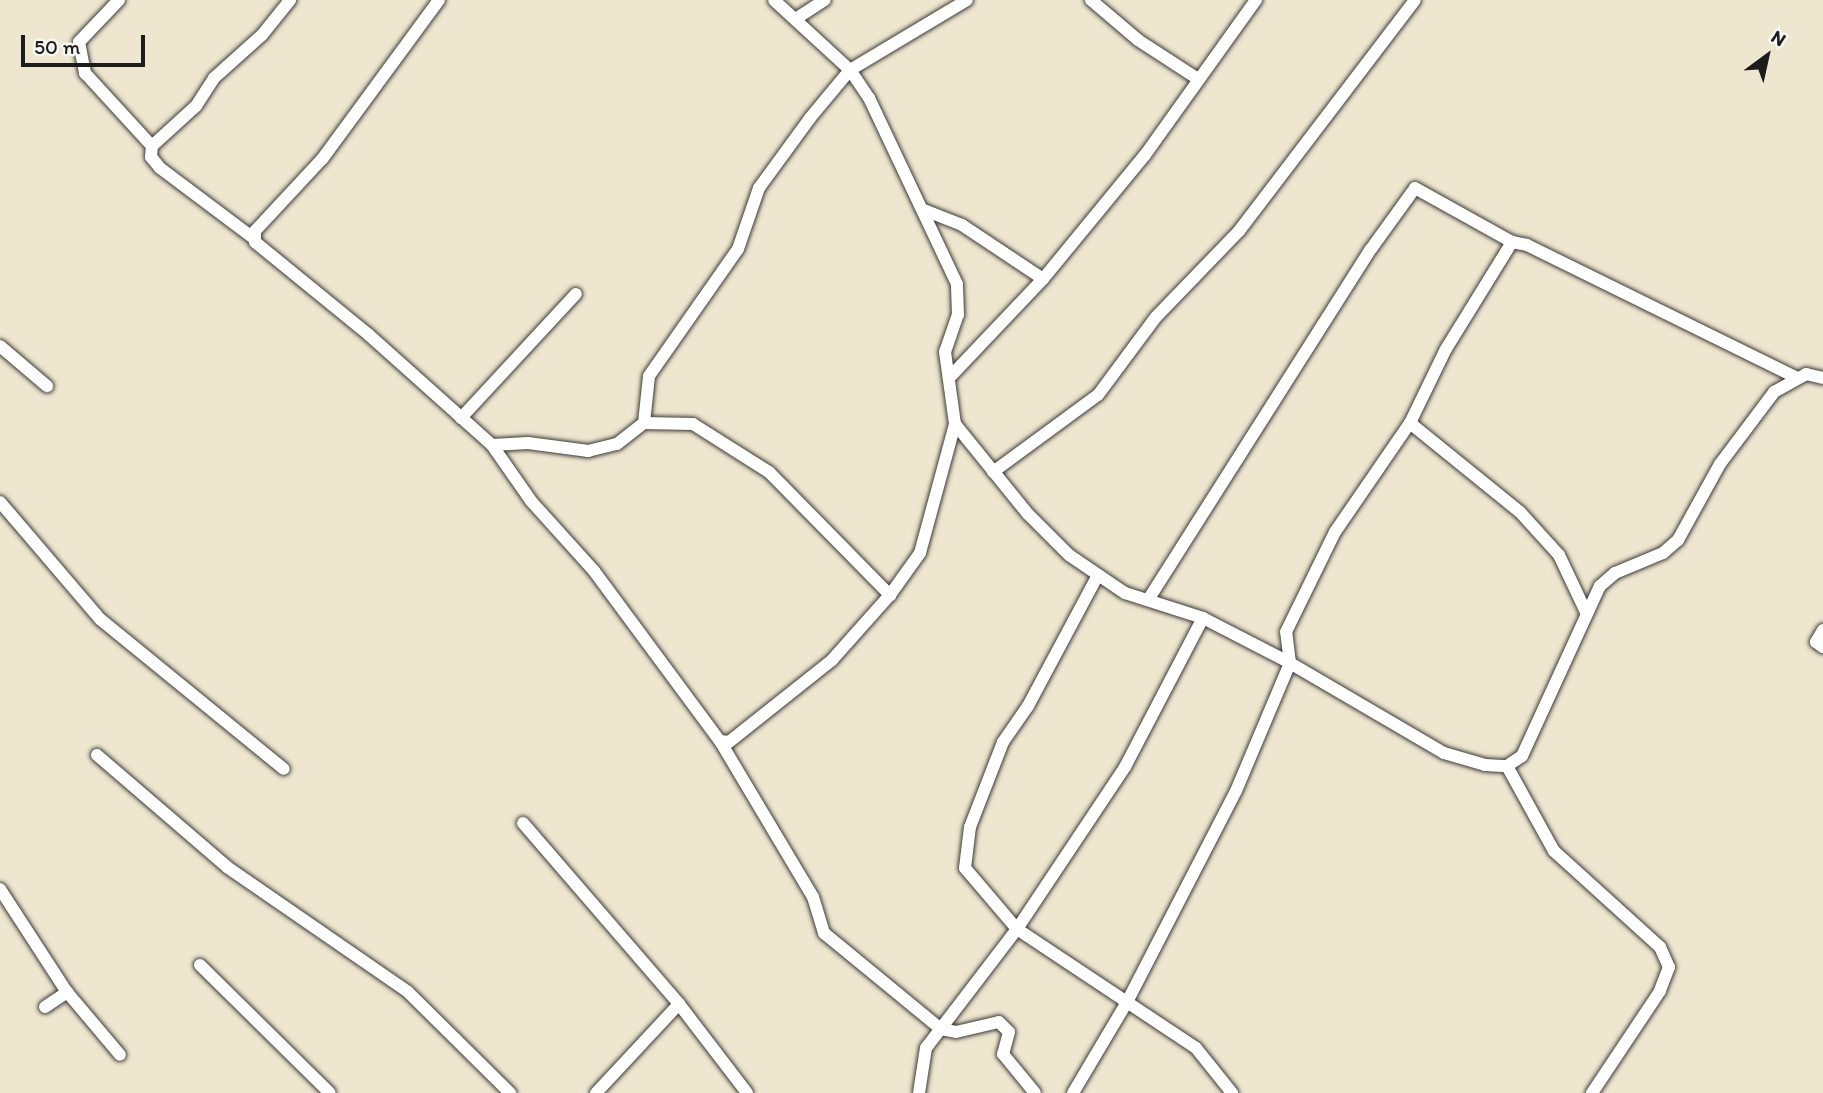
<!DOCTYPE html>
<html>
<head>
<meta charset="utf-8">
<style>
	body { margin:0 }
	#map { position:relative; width:1823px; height:1093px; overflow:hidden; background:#eee6ce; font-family:Itim,sans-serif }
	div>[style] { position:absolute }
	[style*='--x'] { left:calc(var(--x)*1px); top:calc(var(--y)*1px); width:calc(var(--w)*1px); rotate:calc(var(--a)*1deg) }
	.roads { filter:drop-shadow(0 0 2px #3c3a37) drop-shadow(0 0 2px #3c3a37) }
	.street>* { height:12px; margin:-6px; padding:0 6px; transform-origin:6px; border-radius:6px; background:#fff }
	span { translate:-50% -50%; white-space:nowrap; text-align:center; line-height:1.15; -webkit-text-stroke:5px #f6f6f2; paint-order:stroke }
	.north { position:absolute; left:1732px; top:21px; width:70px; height:70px; -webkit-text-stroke:5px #f6f6f2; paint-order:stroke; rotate:33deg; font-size:19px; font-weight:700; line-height:28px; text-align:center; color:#1c1c1c }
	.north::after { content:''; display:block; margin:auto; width:24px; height:32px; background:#1c1c1c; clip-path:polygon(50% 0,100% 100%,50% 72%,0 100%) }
	.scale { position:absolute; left:21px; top:35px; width:124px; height:32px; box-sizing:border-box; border:4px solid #1c1c1c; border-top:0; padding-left:9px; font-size:21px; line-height:24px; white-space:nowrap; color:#1c1c1c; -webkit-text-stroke:5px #f6f6f2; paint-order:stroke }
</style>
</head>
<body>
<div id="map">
	<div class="roads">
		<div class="street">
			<i style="--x:119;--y:0;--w:58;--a:133.6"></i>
			<i style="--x:79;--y:42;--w:32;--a:79"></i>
			<i style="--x:85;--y:73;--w:99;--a:47.5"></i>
			<i style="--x:439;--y:0;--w:197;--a:126.3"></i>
			<i style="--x:322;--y:159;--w:98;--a:132.9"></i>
			<i style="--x:255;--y:231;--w:11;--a:90"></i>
			<i style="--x:255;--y:242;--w:147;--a:39.2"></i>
			<i style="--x:369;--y:335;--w:165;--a:41.8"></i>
			<i style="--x:492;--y:445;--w:68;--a:55.1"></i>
			<i style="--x:531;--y:501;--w:94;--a:48"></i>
			<i style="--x:594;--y:571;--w:212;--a:53.5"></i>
			<i style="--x:720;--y:741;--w:182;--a:59.2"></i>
			<i style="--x:813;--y:897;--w:38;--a:73"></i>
			<i style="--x:824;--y:933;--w:151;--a:39.4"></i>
			<i style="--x:941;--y:1029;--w:15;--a:11"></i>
			<i style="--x:956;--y:1032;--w:44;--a:-13.1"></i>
			<i style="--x:999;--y:1022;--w:14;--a:45"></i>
			<i style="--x:1009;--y:1032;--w:23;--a:105"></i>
			<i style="--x:1003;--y:1054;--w:50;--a:50.6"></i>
			<i style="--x:1091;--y:0;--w:62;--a:40.4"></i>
			<i style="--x:1138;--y:40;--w:72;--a:33"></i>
			<i style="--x:797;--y:18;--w:33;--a:-33"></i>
			<i style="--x:924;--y:210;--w:41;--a:21.5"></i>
			<i style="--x:962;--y:225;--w:97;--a:33.7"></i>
			<i style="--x:252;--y:237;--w:115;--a:-143.1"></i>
			<i style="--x:160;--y:168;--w:14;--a:-129"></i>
			<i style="--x:151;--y:157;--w:11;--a:-85"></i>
			<i style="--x:152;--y:146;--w:59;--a:-42.3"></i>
			<i style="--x:196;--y:106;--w:33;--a:-57"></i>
			<i style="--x:214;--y:78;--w:64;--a:-41.9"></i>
			<i style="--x:262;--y:35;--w:45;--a:-51.3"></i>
			<i style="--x:0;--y:346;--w:62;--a:40.4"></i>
			<i style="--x:949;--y:378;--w:137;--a:-46.5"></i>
			<i style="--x:1043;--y:279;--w:161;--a:-50.6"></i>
			<i style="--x:1145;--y:155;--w:191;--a:-54.4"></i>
			<i style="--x:461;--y:418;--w:169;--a:-47.2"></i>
			<i style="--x:644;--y:423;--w:47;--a:-83.9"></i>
			<i style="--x:649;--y:376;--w:155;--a:-55"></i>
			<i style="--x:738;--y:249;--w:65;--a:-71"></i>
			<i style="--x:759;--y:188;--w:87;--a:-53.9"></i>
			<i style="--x:810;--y:118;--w:62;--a:-50.2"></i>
			<i style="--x:850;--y:70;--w:136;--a:-30.9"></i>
			<i style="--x:1410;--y:423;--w:141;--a:39"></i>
			<i style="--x:1520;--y:512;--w:58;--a:47.8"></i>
			<i style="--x:1559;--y:555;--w:63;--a:64.7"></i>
			<i style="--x:955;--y:424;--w:116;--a:51"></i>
			<i style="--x:1028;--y:514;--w:58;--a:45"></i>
			<i style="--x:1069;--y:555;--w:68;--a:34.2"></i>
			<i style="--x:1125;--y:593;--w:82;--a:17.8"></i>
			<i style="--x:1203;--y:618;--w:98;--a:27.3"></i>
			<i style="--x:1290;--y:663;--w:178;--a:30.3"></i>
			<i style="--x:1444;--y:753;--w:43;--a:16.3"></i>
			<i style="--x:1485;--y:765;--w:22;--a:3"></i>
			<i style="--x:1507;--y:766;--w:18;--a:-34"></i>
			<i style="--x:1522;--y:756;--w:187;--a:-65.4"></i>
			<i style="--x:1600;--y:586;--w:20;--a:-41"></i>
			<i style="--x:1615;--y:573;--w:52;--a:-22.6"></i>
			<i style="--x:1663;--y:553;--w:20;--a:-41"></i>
			<i style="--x:1678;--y:540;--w:87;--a:-61.1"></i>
			<i style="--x:1720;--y:464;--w:90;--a:-53.1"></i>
			<i style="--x:1774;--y:392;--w:37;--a:-29"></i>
			<i style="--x:1806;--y:374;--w:17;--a:13"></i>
			<i style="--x:492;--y:445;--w:36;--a:-3"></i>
			<i style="--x:528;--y:443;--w:61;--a:7.6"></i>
			<i style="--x:588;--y:451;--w:30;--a:-14"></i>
			<i style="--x:617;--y:444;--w:34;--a:-38"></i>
			<i style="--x:644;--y:423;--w:49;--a:1.2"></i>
			<i style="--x:693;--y:424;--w:90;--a:32.3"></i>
			<i style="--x:769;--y:472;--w:173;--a:45.5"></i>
			<i style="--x:993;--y:472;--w:130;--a:-36.3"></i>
			<i style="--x:1098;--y:395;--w:97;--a:-53.4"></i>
			<i style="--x:1156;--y:317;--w:120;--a:-46"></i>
			<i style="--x:1239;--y:231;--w:290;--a:-52.7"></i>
			<i style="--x:0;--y:502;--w:154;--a:49.5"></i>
			<i style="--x:100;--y:619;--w:237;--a:39.2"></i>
			<i style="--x:1098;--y:575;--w:149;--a:118.1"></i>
			<i style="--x:1028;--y:706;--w:44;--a:124.8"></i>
			<i style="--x:1003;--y:742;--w:91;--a:111.2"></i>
			<i style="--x:970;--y:827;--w:41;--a:97"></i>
			<i style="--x:965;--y:868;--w:80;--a:49.6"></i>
			<i style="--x:1017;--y:929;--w:215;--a:33.6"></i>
			<i style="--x:1196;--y:1048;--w:58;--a:51.3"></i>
			<i style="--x:1148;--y:600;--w:416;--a:-57.6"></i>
			<i style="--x:1371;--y:249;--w:75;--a:-54.2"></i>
			<i style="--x:1415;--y:188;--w:111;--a:29.1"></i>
			<i style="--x:1512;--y:242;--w:15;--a:11"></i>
			<i style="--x:1527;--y:245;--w:299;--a:26.2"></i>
			<i style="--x:1823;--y:630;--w:14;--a:120"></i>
			<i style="--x:1816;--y:642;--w:9;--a:36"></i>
			<i style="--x:720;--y:741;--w:9;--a:6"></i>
			<i style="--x:729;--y:742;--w:132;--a:-38.5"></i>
			<i style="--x:832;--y:660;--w:87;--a:-48.3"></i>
			<i style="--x:890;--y:595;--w:52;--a:-54.5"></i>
			<i style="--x:920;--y:553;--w:134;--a:-74.8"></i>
			<i style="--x:955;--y:424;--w:73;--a:-97.9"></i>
			<i style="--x:945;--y:352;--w:39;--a:-71"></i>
			<i style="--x:958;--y:315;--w:31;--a:-92"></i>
			<i style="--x:957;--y:284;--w:206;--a:-115.3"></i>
			<i style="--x:869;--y:98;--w:34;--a:-124"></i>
			<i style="--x:850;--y:70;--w:103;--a:-137.4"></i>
			<i style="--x:97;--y:755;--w:172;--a:40.7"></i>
			<i style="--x:227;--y:867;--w:220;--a:34.6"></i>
			<i style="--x:408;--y:992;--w:144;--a:44.7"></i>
			<i style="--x:1507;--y:766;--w:97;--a:61.1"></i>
			<i style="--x:1554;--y:851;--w:143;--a:42.2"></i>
			<i style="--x:1660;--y:947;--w:22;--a:66"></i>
			<i style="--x:1669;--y:967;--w:26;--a:111"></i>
			<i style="--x:1660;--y:991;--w:123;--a:123.7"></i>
			<i style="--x:523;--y:823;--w:239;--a:49.2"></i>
			<i style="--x:679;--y:1004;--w:112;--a:52.6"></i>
			<i style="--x:0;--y:889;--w:123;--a:57"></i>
			<i style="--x:67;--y:992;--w:82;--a:49.9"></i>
			<i style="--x:200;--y:965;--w:182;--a:44.6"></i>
			<i style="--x:45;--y:1007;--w:27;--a:-34"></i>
			<i style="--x:596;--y:1093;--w:122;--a:-47"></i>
			<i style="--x:919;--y:1093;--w:46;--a:-81.2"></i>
			<i style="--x:926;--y:1048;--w:150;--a:-52.6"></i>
			<i style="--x:1017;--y:929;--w:195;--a:-56.3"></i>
			<i style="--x:1125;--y:767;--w:168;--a:-62.4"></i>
			<i style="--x:1073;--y:1093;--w:106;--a:-59.3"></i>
			<i style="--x:1127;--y:1002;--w:237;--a:-62.7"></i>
			<i style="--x:1236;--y:791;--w:139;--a:-67.1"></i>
			<i style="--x:1290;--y:663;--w:31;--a:-97"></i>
			<i style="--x:1286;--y:632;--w:111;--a:-63.9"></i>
			<i style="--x:1335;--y:532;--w:132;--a:-55.5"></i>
			<i style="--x:1410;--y:423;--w:82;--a:-64.1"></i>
			<i style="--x:1446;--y:349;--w:126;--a:-58.3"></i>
		</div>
	</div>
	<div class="north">N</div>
	<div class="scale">50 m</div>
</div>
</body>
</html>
